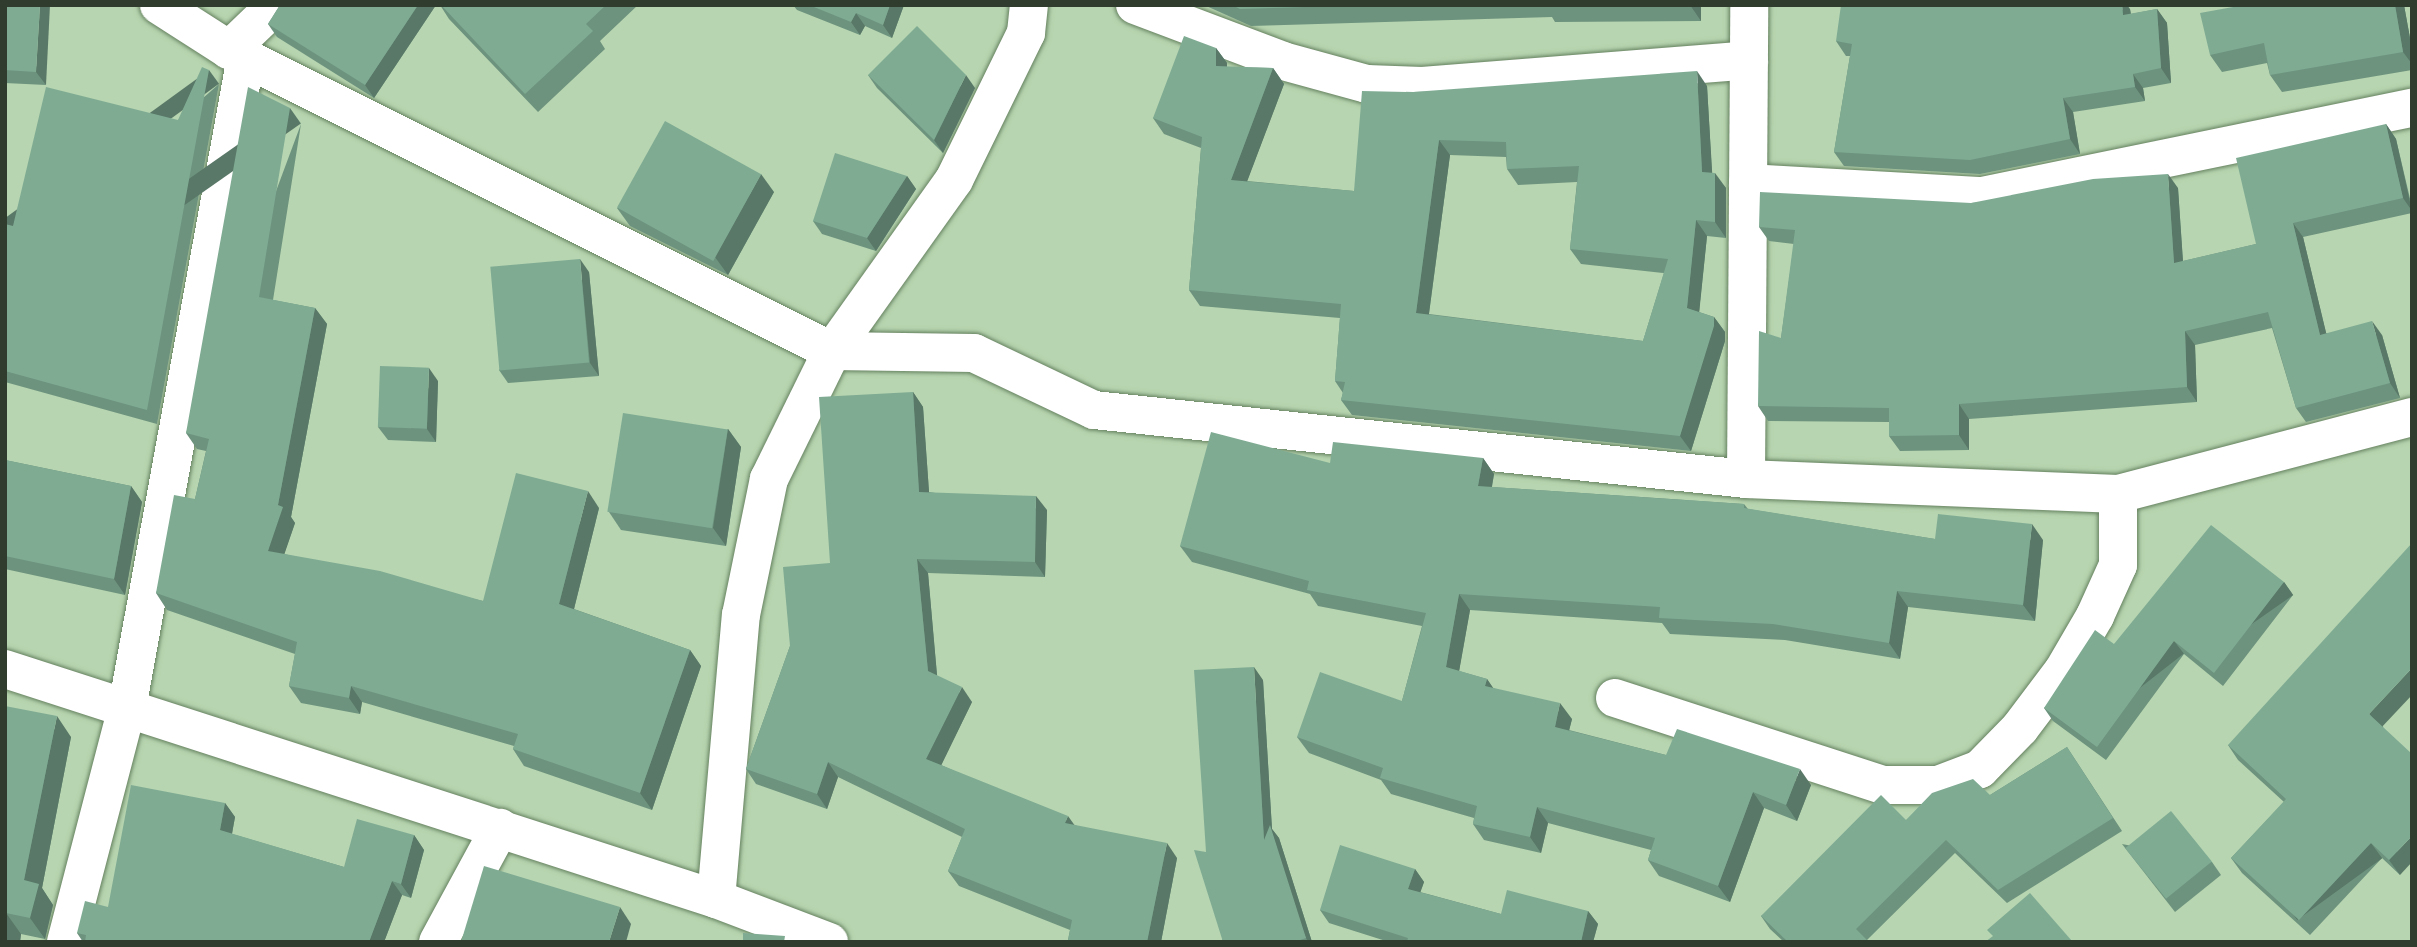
<!DOCTYPE html>
<html>
<head>
<meta charset="utf-8">
<style>
	body { margin:0 }
	#map { position:relative; width:2417px; height:947px; overflow:hidden; background:#b7d5b0; font-family:Lato,sans-serif }
	div>[style] { position:absolute }
	[style*='--x'] { left:calc(var(--x)*1px); top:calc(var(--y)*1px); width:calc(var(--w)*1px); rotate:calc(var(--a)*1deg) }
	.roads { filter:drop-shadow(0 0 2px #65815f) drop-shadow(0 0 2px #65815f) }
	.minor>* { height:38px; margin:-19px; padding:0 19px; transform-origin:19px; border-radius:19px; background:#fff }
	.wall>* { inset:0; background:#6d937e }
	.shaded-wall>* { inset:0; background:#597867; transform-origin:0 0 }
	.building>* { inset:0; background:#7fab93; transform-origin:0 0 }
	span { translate:-50% -50%; white-space:nowrap; text-align:center; line-height:1.15; -webkit-text-stroke:5px #c3e2bd; paint-order:stroke }
	.frame { position:absolute; inset:0; border:7px solid #303c2d; pointer-events:none }
</style>
</head>
<body>
<div id="map">
	<div class="roads">
		<div class="minor">
			<i style="--x:159;--y:5;--w:83;--a:32.7"></i>
			<i style="--x:229;--y:50;--w:674;--a:26.53"></i>
			<i style="--x:832;--y:351;--w:142;--a:0.8"></i>
			<i style="--x:974;--y:353;--w:133;--a:25.4"></i>
			<i style="--x:1094;--y:410;--w:656;--a:6.04"></i>
			<i style="--x:1746;--y:479;--w:372;--a:2.3"></i>
			<i style="--x:2118;--y:494;--w:304;--a:-14.7"></i>
			<i style="--x:1135;--y:5;--w:158;--a:20.7"></i>
			<i style="--x:1283;--y:61;--w:87;--a:15.3"></i>
			<i style="--x:1367;--y:84;--w:55;--a:2.1"></i>
			<i style="--x:1422;--y:86;--w:328;--a:-4.5"></i>
			<i style="--x:229;--y:50;--w:65;--a:-43.8"></i>
			<i style="--x:1748;--y:183;--w:234;--a:3.2"></i>
			<i style="--x:1982;--y:196;--w:439;--a:-11.6"></i>
			<i style="--x:1746;--y:479;--w:474;--a:-89.6"></i>
			<i style="--x:5;--y:669;--w:747;--a:17.93"></i>
			<i style="--x:716;--y:899;--w:121;--a:20.8"></i>
			<i style="--x:1615;--y:698;--w:282;--a:18"></i>
			<i style="--x:1883;--y:785;--w:55;--a:0"></i>
			<i style="--x:1938;--y:785;--w:45;--a:-20.9"></i>
			<i style="--x:1980;--y:769;--w:57;--a:-45.7"></i>
			<i style="--x:2020;--y:728;--w:71;--a:-53"></i>
			<i style="--x:2063;--y:671;--w:64;--a:-59.8"></i>
			<i style="--x:2095;--y:616;--w:56;--a:-65.7"></i>
			<i style="--x:2118;--y:565;--w:71;--a:-90"></i>
			<i style="--x:716;--y:899;--w:285;--a:-85"></i>
			<i style="--x:741;--y:615;--w:139;--a:-78.4"></i>
			<i style="--x:769;--y:479;--w:143;--a:-63.8"></i>
			<i style="--x:832;--y:351;--w:210;--a:-54.5"></i>
			<i style="--x:954;--y:180;--w:164;--a:-63.9"></i>
			<i style="--x:1026;--y:33;--w:28;--a:-84"></i>
			<i style="--x:66;--y:942;--w:242;--a:-75.4"></i>
			<i style="--x:127;--y:708;--w:662;--a:-79.64"></i>
			<i style="--x:438;--y:942;--w:130;--a:-61.5"></i>
		</div>
	</div>
	<div class="wall">
		<i style="clip-path:polygon(5px 5px,46px 85px,5px 83px)"></i>
		<i style="clip-path:polygon(280px 5px,436px 5px,374px 98px,277px 37px,268px 24px)"></i>
		<i style="clip-path:polygon(440px 5px,638px 5px,600px 41px,605px 49px,538px 112px,449px 19px)"></i>
		<i style="clip-path:polygon(793px 5px,904px 5px,892px 38px,865px 26px,860px 35px,797px 10px)"></i>
		<i style="clip-path:polygon(1204px 5px,1701px 5px,1701px 21px,1555px 22px,1552px 17px,1251px 26px)"></i>
		<i style="clip-path:polygon(2244px 5px,2404px 5px,2412px 49px,2412px 70px,2282px 92px,2270px 75px,2267px 63px,2222px 72px,2210px 55px)"></i>
		<i style="clip-path:polygon(2130px 9px,2131px 14px,2157px 9px,2167px 23px,2171px 83px,2143px 88px,2145px 101px,2073px 112px,2080px 154px,1980px 174px,1844px 166px,1834px 152px,1850px 56px,1846px 56px,1836px 41px)"></i>
		<i style="clip-path:polygon(evenodd,1216px 48px,1227px 63px,1227px 67px,1273px 68px,1284px 84px,1247px 181px,1354px 191px,1413px 92px,1707px 86px,1712px 173px,1726px 188px,1726px 238px,1707px 236px,1699px 312px,1714px 317px,1725px 332px,1725px 341px,1691px 451px,1352px 415px,1341px 400px,1343px 393px,1335px 381px,1340px 318px,1200px 306px,1189px 290px,1201px 148px,1164px 134px,1153px 118px,1216px 48px,1450px 155px,1506px 157px,1507px 169px,1518px 185px,1577px 182px,1570px 249px,1581px 264px,1664px 273px,1643px 341px,1429px 314px,1450px 155px)"></i>
		<i style="clip-path:polygon(868px 75px,975px 88px,943px 153px,877px 88px)"></i>
		<i style="clip-path:polygon(219px 84px,157px 424px,5px 382px,5px 224px,13px 226px,178px 120px)"></i>
		<i style="clip-path:polygon(301px 124px,273px 300px,315px 308px,327px 324px,291px 517px,295px 523px,284px 554px,483px 601px,599px 508px,574px 609px,690px 650px,701px 666px,652px 810px,524px 766px,513px 749px,514px 746px,362px 702px,360px 714px,301px 703px,289px 686px,295px 654px,167px 610px,156px 593px,195px 499px,206px 451px,197px 449px,186px 433px)"></i>
		<i style="clip-path:polygon(2386px 124px,2396px 139px,2412px 207px,2412px 213px,2303px 237px,2326px 333px,2382px 335px,2400px 398px,2306px 422px,2296px 408px,2272px 328px,2195px 345px,2197px 402px,1969px 419px,1969px 450px,1900px 451px,1889px 436px,1889px 422px,1768px 421px,1758px 406px,1781px 338px,1794px 244px,1769px 241px,1759px 227px,1971px 203px,2178px 188px,2183px 261px,2256px 244px)"></i>
		<i style="clip-path:polygon(907px 176px,916px 189px,876px 251px,822px 234px,813px 221px)"></i>
		<i style="clip-path:polygon(774px 192px,728px 275px,630px 226px,617px 208px)"></i>
		<i style="clip-path:polygon(589px 272px,599px 376px,508px 383px,499px 370px)"></i>
		<i style="clip-path:polygon(438px 381px,436px 442px,388px 440px,378px 427px)"></i>
		<i style="clip-path:polygon(913px 392px,923px 407px,929px 492px,1047px 510px,1045px 577px,928px 573px,937px 676px,972px 702px,941px 765px,1074px 825px,1177px 858px,1161px 942px,1070px 942px,1068px 940px,1070px 930px,959px 886px,948px 871px,962px 837px,838px 777px,827px 809px,756px 784px,746px 769px,790px 646px)"></i>
		<i style="clip-path:polygon(728px 429px,741px 447px,726px 546px,621px 530px,609px 512px)"></i>
		<i style="clip-path:polygon(1483px 458px,1494px 474px,1492px 487px,1744px 504px,1748px 509px,1935px 539px,2043px 540px,2035px 621px,1908px 607px,1900px 659px,1785px 640px,1670px 634px,1662px 623px,1470px 610px,1459px 671px,1487px 679px,1493px 688px,1572px 719px,1569px 730px,1666px 755px,1811px 785px,1797px 821px,1764px 808px,1730px 902px,1659px 876px,1648px 860px,1651px 850px,1548px 823px,1541px 853px,1484px 840px,1473px 824px,1474px 818px,1391px 794px,1381px 780px,1309px 753px,1297px 737px,1402px 701px,1422px 626px,1318px 606px,1310px 594px,1192px 562px,1180px 546px,1330px 463px)"></i>
		<i style="clip-path:polygon(5px 460px,131px 486px,142px 502px,125px 595px,5px 569px)"></i>
		<i style="clip-path:polygon(2284px 582px,2293px 595px,2223px 686px,2184px 654px,2106px 760px,2053px 721px,2044px 708px,2114px 644px)"></i>
		<i style="clip-path:polygon(1263px 680px,1272px 829px,1279px 838px,1312px 942px,1223px 942px,1206px 852px)"></i>
		<i style="clip-path:polygon(5px 706px,71px 737px,42px 888px,53px 905px,45px 939px,21px 934px,20px 942px,5px 942px)"></i>
		<i style="clip-path:polygon(2383px 726px,2400px 875px,2382px 858px,2310px 935px,2242px 873px,2231px 858px,2284px 802px,2238px 760px,2228px 745px)"></i>
		<i style="clip-path:polygon(2067px 747px,2122px 831px,2007px 903px,1955px 853px,1867px 940px,1869px 942px,1784px 942px,1770px 929px,1761px 916px,1906px 820px,1990px 795px)"></i>
		<i style="clip-path:polygon(225px 803px,235px 817px,232px 834px,344px 867px,414px 835px,424px 850px,411px 898px,402px 895px,384px 942px,83px 942px,77px 933px,108px 907px)"></i>
		<i style="clip-path:polygon(2122px 844px,2212px 862px,2221px 875px,2175px 912px)"></i>
		<i style="clip-path:polygon(1415px 869px,1424px 882px,1420px 892px,1501px 914px,1588px 911px,1598px 924px,1593px 942px,1389px 942px,1329px 923px,1320px 910px)"></i>
	</div>
	<div class="shaded-wall">
		<i style="clip-path:polygon(40px 5px,50px 5px,46px 85px,36px 72px)"></i>
		<i style="clip-path:polygon(418px 5px,436px 5px,374px 98px,365px 85px)"></i>
		<i style="clip-path:polygon(890px 5px,904px 5px,892px 38px,883px 25px)"></i>
		<i style="clip-path:polygon(1690px 5px,1701px 5px,1701px 21px)"></i>
		<i style="clip-path:polygon(2122px 5px,2127px 5px,2130px 9px,2133px 30px,2123px 15px)"></i>
		<i style="clip-path:polygon(2395px 5px,2404px 5px,2412px 49px,2412px 64px,2403px 52px)"></i>
		<i style="clip-path:polygon(2157px 9px,2167px 23px,2171px 83px,2161px 68px)"></i>
		<i style="clip-path:polygon(856px 13px,865px 26px,860px 35px,851px 22px)"></i>
		<i style="clip-path:polygon(1216px 48px,1227px 63px,1227px 82px,1216px 66px)"></i>
		<i style="clip-path:polygon(1273px 68px,1284px 84px,1242px 195px,1231px 180px)"></i>
		<i style="left:209px;top:70px;width:17px;height:346px;rotate:54deg"></i>
		<i style="clip-path:polygon(1697px 71px,1707px 86px,1713px 187px,1702px 172px)"></i>
		<i style="clip-path:polygon(2133px 74px,2143px 88px,2145px 101px,2135px 87px)"></i>
		<i style="clip-path:polygon(966px 75px,975px 88px,943px 153px,934px 140px)"></i>
		<i style="clip-path:polygon(2063px 98px,2073px 112px,2080px 154px,2070px 139px)"></i>
		<i style="left:290px;top:108px;width:19px;height:192px;rotate:55deg"></i>
		<i style="clip-path:polygon(2386px 124px,2396px 139px,2412px 211px,2403px 198px)"></i>
		<i style="clip-path:polygon(1439px 140px,1450px 155px,1427px 328px,1416px 313px)"></i>
		<i style="clip-path:polygon(1715px 173px,1726px 188px,1726px 238px,1715px 222px)"></i>
		<i style="clip-path:polygon(761px 174px,774px 192px,728px 275px,715px 257px)"></i>
		<i style="clip-path:polygon(2168px 174px,2178px 188px,2184px 278px,2174px 263px)"></i>
		<i style="clip-path:polygon(907px 176px,916px 189px,876px 251px,867px 238px)"></i>
		<i style="clip-path:polygon(1696px 220px,1707px 236px,1698px 324px,1687px 308px)"></i>
		<i style="clip-path:polygon(2293px 223px,2303px 237px,2330px 349px,2320px 335px)"></i>
		<i style="clip-path:polygon(580px 259px,589px 272px,599px 376px,590px 363px)"></i>
		<i style="clip-path:polygon(315px 308px,327px 324px,291px 517px,295px 523px,280px 567px,268px 551px,278px 505px)"></i>
		<i style="clip-path:polygon(1714px 317px,1725px 332px,1725px 341px,1691px 451px,1680px 436px)"></i>
		<i style="clip-path:polygon(2372px 321px,2382px 335px,2400px 398px,2390px 383px)"></i>
		<i style="clip-path:polygon(2185px 331px,2195px 345px,2197px 402px,2187px 387px)"></i>
		<i style="clip-path:polygon(429px 368px,438px 381px,436px 442px,427px 429px)"></i>
		<i style="clip-path:polygon(913px 392px,923px 407px,930px 506px,919px 492px)"></i>
		<i style="clip-path:polygon(1959px 404px,1969px 419px,1969px 450px,1959px 435px)"></i>
		<i style="clip-path:polygon(728px 429px,741px 447px,726px 546px,713px 528px)"></i>
		<i style="clip-path:polygon(1483px 458px,1494px 474px,1489px 502px,1478px 486px)"></i>
		<i style="clip-path:polygon(131px 486px,142px 502px,125px 595px,114px 579px)"></i>
		<i style="clip-path:polygon(588px 491px,599px 508px,571px 621px,559px 604px)"></i>
		<i style="clip-path:polygon(1036px 496px,1047px 510px,1045px 577px,1035px 562px)"></i>
		<i style="clip-path:polygon(2032px 524px,2043px 540px,2035px 621px,2023px 605px)"></i>
		<i style="clip-path:polygon(917px 559px,928px 573px,938px 686px,928px 671px)"></i>
		<i style="left:2284px;top:582px;width:16px;height:115px;rotate:55deg"></i>
		<i style="clip-path:polygon(1897px 591px,1908px 607px,1900px 659px,1889px 643px)"></i>
		<i style="clip-path:polygon(1459px 594px,1470px 610px,1457px 683px,1446px 667px)"></i>
		<i style="left:2174px;top:641px;width:16px;height:131px;rotate:52deg"></i>
		<i style="clip-path:polygon(690px 650px,701px 666px,652px 810px,640px 793px)"></i>
		<i style="clip-path:polygon(1254px 667px,1263px 680px,1272px 829px,1279px 838px,1312px 942px,1308px 942px,1306px 938px,1264px 840px)"></i>
		<i style="clip-path:polygon(2412px 668px,2412px 695px,2380px 729px,2369px 714px)"></i>
		<i style="clip-path:polygon(1487px 679px,1498px 695px,1485px 686px)"></i>
		<i style="clip-path:polygon(351px 686px,362px 702px,360px 714px,349px 698px)"></i>
		<i style="clip-path:polygon(962px 687px,972px 702px,937px 774px,926px 759px)"></i>
		<i style="clip-path:polygon(1560px 703px,1572px 719px,1566px 743px,1555px 727px)"></i>
		<i style="clip-path:polygon(57px 716px,71px 737px,42px 888px,53px 905px,45px 939px,30px 918px,24px 880px)"></i>
		<i style="clip-path:polygon(828px 762px,838px 777px,827px 809px,817px 794px)"></i>
		<i style="clip-path:polygon(1800px 769px,1811px 785px,1797px 821px,1786px 805px)"></i>
		<i style="clip-path:polygon(1753px 792px,1764px 808px,1730px 902px,1718px 886px)"></i>
		<i style="clip-path:polygon(225px 803px,235px 817px,230px 844px,220px 830px)"></i>
		<i style="clip-path:polygon(1537px 807px,1548px 823px,1541px 853px,1530px 837px)"></i>
		<i style="clip-path:polygon(1068px 816px,1078px 830px,1065px 823px)"></i>
		<i style="clip-path:polygon(414px 835px,424px 850px,411px 898px,401px 884px)"></i>
		<i style="clip-path:polygon(2412px 836px,2412px 862px,2400px 875px,2389px 860px)"></i>
		<i style="clip-path:polygon(1167px 843px,1177px 858px,1161px 942px,1147px 942px)"></i>
		<i style="left:2371px;top:843px;width:19px;height:105px;rotate:54deg"></i>
		<i style="clip-path:polygon(1415px 869px,1424px 882px,1417px 902px,1408px 889px)"></i>
		<i style="clip-path:polygon(392px 881px,402px 895px,384px 942px,369px 942px)"></i>
		<i style="clip-path:polygon(620px 907px,631px 924px,626px 942px,609px 942px)"></i>
		<i style="clip-path:polygon(1588px 911px,1598px 924px,1593px 942px,1581px 942px)"></i>
		<i style="clip-path:polygon(6px 913px,21px 934px,20px 942px,5px 942px)"></i>
	</div>
	<div class="building">
		<i style="clip-path:polygon(5px 5px,40px 5px,36px 72px,5px 70px)"></i>
		<i style="clip-path:polygon(280px 5px,418px 5px,365px 85px,268px 24px)"></i>
		<i style="clip-path:polygon(441px 5px,606px 5px,586px 24px,593px 31px,525px 94px)"></i>
		<i style="clip-path:polygon(809px 5px,890px 5px,883px 25px,856px 13px,851px 22px)"></i>
		<i style="clip-path:polygon(1232px 5px,1369px 5px,1240px 9px)"></i>
		<i style="clip-path:polygon(1841px 5px,2042px 5px,2042px 6px,2049px 5px,2122px 5px,2123px 15px,2157px 9px,2161px 68px,2133px 74px,2135px 87px,2063px 98px,2070px 139px,1970px 160px,1834px 152px,1852px 44px,1836px 41px)"></i>
		<i style="clip-path:polygon(2244px 5px,2395px 5px,2403px 52px,2270px 75px,2264px 43px,2210px 55px,2200px 13px)"></i>
		<i style="clip-path:polygon(917px 26px,966px 75px,934px 140px,868px 75px)"></i>
		<i style="clip-path:polygon(evenodd,1184px 36px,1216px 48px,1216px 66px,1273px 68px,1231px 180px,1354px 191px,1362px 91px,1413px 92px,1697px 71px,1702px 172px,1715px 173px,1715px 222px,1696px 220px,1687px 308px,1714px 317px,1714px 326px,1680px 436px,1341px 400px,1345px 382px,1335px 381px,1341px 304px,1189px 290px,1202px 137px,1153px 118px,1184px 36px,1439px 140px,1506px 142px,1507px 169px,1579px 166px,1570px 249px,1668px 259px,1643px 341px,1416px 313px,1439px 140px)"></i>
		<i style="clip-path:polygon(202px 67px,209px 70px,147px 410px,5px 371px,5px 224px,13px 226px,46px 87px,178px 120px)"></i>
		<i style="clip-path:polygon(248px 87px,290px 108px,259px 297px,315px 308px,278px 505px,283px 507px,268px 551px,380px 571px,483px 601px,516px 473px,588px 491px,559px 604px,690px 650px,640px 793px,513px 749px,518px 734px,351px 686px,349px 698px,289px 686px,297px 642px,156px 593px,174px 495px,195px 499px,209px 439px,186px 433px)"></i>
		<i style="left:665px;top:121px;width:110px;height:99px;rotate:29deg"></i>
		<i style="clip-path:polygon(2386px 124px,2403px 198px,2293px 223px,2320px 335px,2372px 321px,2390px 383px,2296px 408px,2268px 312px,2185px 331px,2187px 387px,1959px 404px,1959px 435px,1889px 436px,1889px 408px,1758px 406px,1759px 331px,1781px 338px,1795px 230px,1759px 227px,1760px 192px,1971px 203px,2093px 179px,2168px 174px,2174px 263px,2256px 244px,2236px 158px)"></i>
		<i style="clip-path:polygon(835px 153px,907px 176px,867px 238px,813px 221px)"></i>
		<i style="left:580px;top:259px;width:104px;height:90px;rotate:85deg"></i>
		<i style="left:380px;top:366px;width:49px;height:61px;rotate:2deg"></i>
		<i style="clip-path:polygon(913px 392px,919px 492px,1036px 496px,1035px 562px,917px 559px,928px 671px,962px 687px,926px 759px,1068px 816px,1065px 823px,1167px 843px,1147px 942px,1078px 942px,1068px 940px,1072px 920px,948px 871px,965px 829px,828px 762px,817px 794px,746px 769px,790px 646px,783px 567px,830px 563px,819px 397px)"></i>
		<i style="left:623px;top:413px;width:106px;height:100px;rotate:9deg"></i>
		<i style="clip-path:polygon(1211px 432px,1330px 463px,1333px 442px,1483px 458px,1478px 486px,1744px 504px,1744px 508px,1935px 539px,1938px 514px,2032px 524px,2023px 605px,1897px 591px,1889px 643px,1773px 624px,1659px 618px,1660px 607px,1459px 594px,1446px 667px,1487px 679px,1485px 686px,1560px 703px,1555px 727px,1666px 755px,1677px 729px,1800px 769px,1786px 805px,1753px 792px,1718px 886px,1648px 860px,1655px 838px,1537px 807px,1530px 837px,1473px 824px,1477px 806px,1380px 778px,1383px 768px,1297px 737px,1320px 672px,1402px 701px,1426px 613px,1307px 590px,1309px 581px,1180px 546px)"></i>
		<i style="clip-path:polygon(5px 460px,131px 486px,114px 579px,5px 556px)"></i>
		<i style="clip-path:polygon(2211px 525px,2284px 582px,2214px 673px,2174px 641px,2097px 747px,2044px 708px,2095px 630px,2114px 644px)"></i>
		<i style="clip-path:polygon(2412px 543px,2412px 668px,2369px 714px,2412px 754px,2412px 836px,2389px 860px,2371px 843px,2299px 920px,2231px 858px,2286px 799px,2228px 745px)"></i>
		<i style="clip-path:polygon(1254px 667px,1264px 840px,1270px 825px,1306px 938px,1294px 942px,1223px 942px,1194px 850px,1206px 852px,1194px 670px)"></i>
		<i style="clip-path:polygon(5px 706px,57px 716px,24px 880px,39px 884px,30px 918px,6px 913px,5px 920px)"></i>
		<i style="clip-path:polygon(2067px 747px,2113px 818px,1998px 890px,1946px 840px,1856px 929px,1869px 942px,1788px 942px,1761px 916px,1881px 795px,1906px 820px,1932px 793px,1973px 779px,1990px 795px)"></i>
		<i style="clip-path:polygon(131px 785px,225px 803px,220px 830px,344px 867px,357px 819px,414px 835px,401px 884px,392px 881px,369px 942px,85px 942px,86px 935px,77px 933px,85px 901px,108px 907px)"></i>
		<i style="left:2171px;top:811px;width:65px;height:59px;rotate:51deg"></i>
		<i style="clip-path:polygon(1340px 845px,1415px 869px,1408px 889px,1501px 914px,1507px 890px,1588px 911px,1581px 942px,1407px 942px,1408px 938px,1320px 910px)"></i>
		<i style="clip-path:polygon(484px 866px,620px 907px,609px 942px,461px 942px)"></i>
		<i style="clip-path:polygon(2030px 893px,2072px 941px,1985px 942px,1993px 936px,1987px 930px)"></i>
		<i style="clip-path:polygon(743px 933px,785px 936px,784px 942px,743px 942px)"></i>
	</div>
	<div class="frame"></div>
</div>
</body>
</html>
